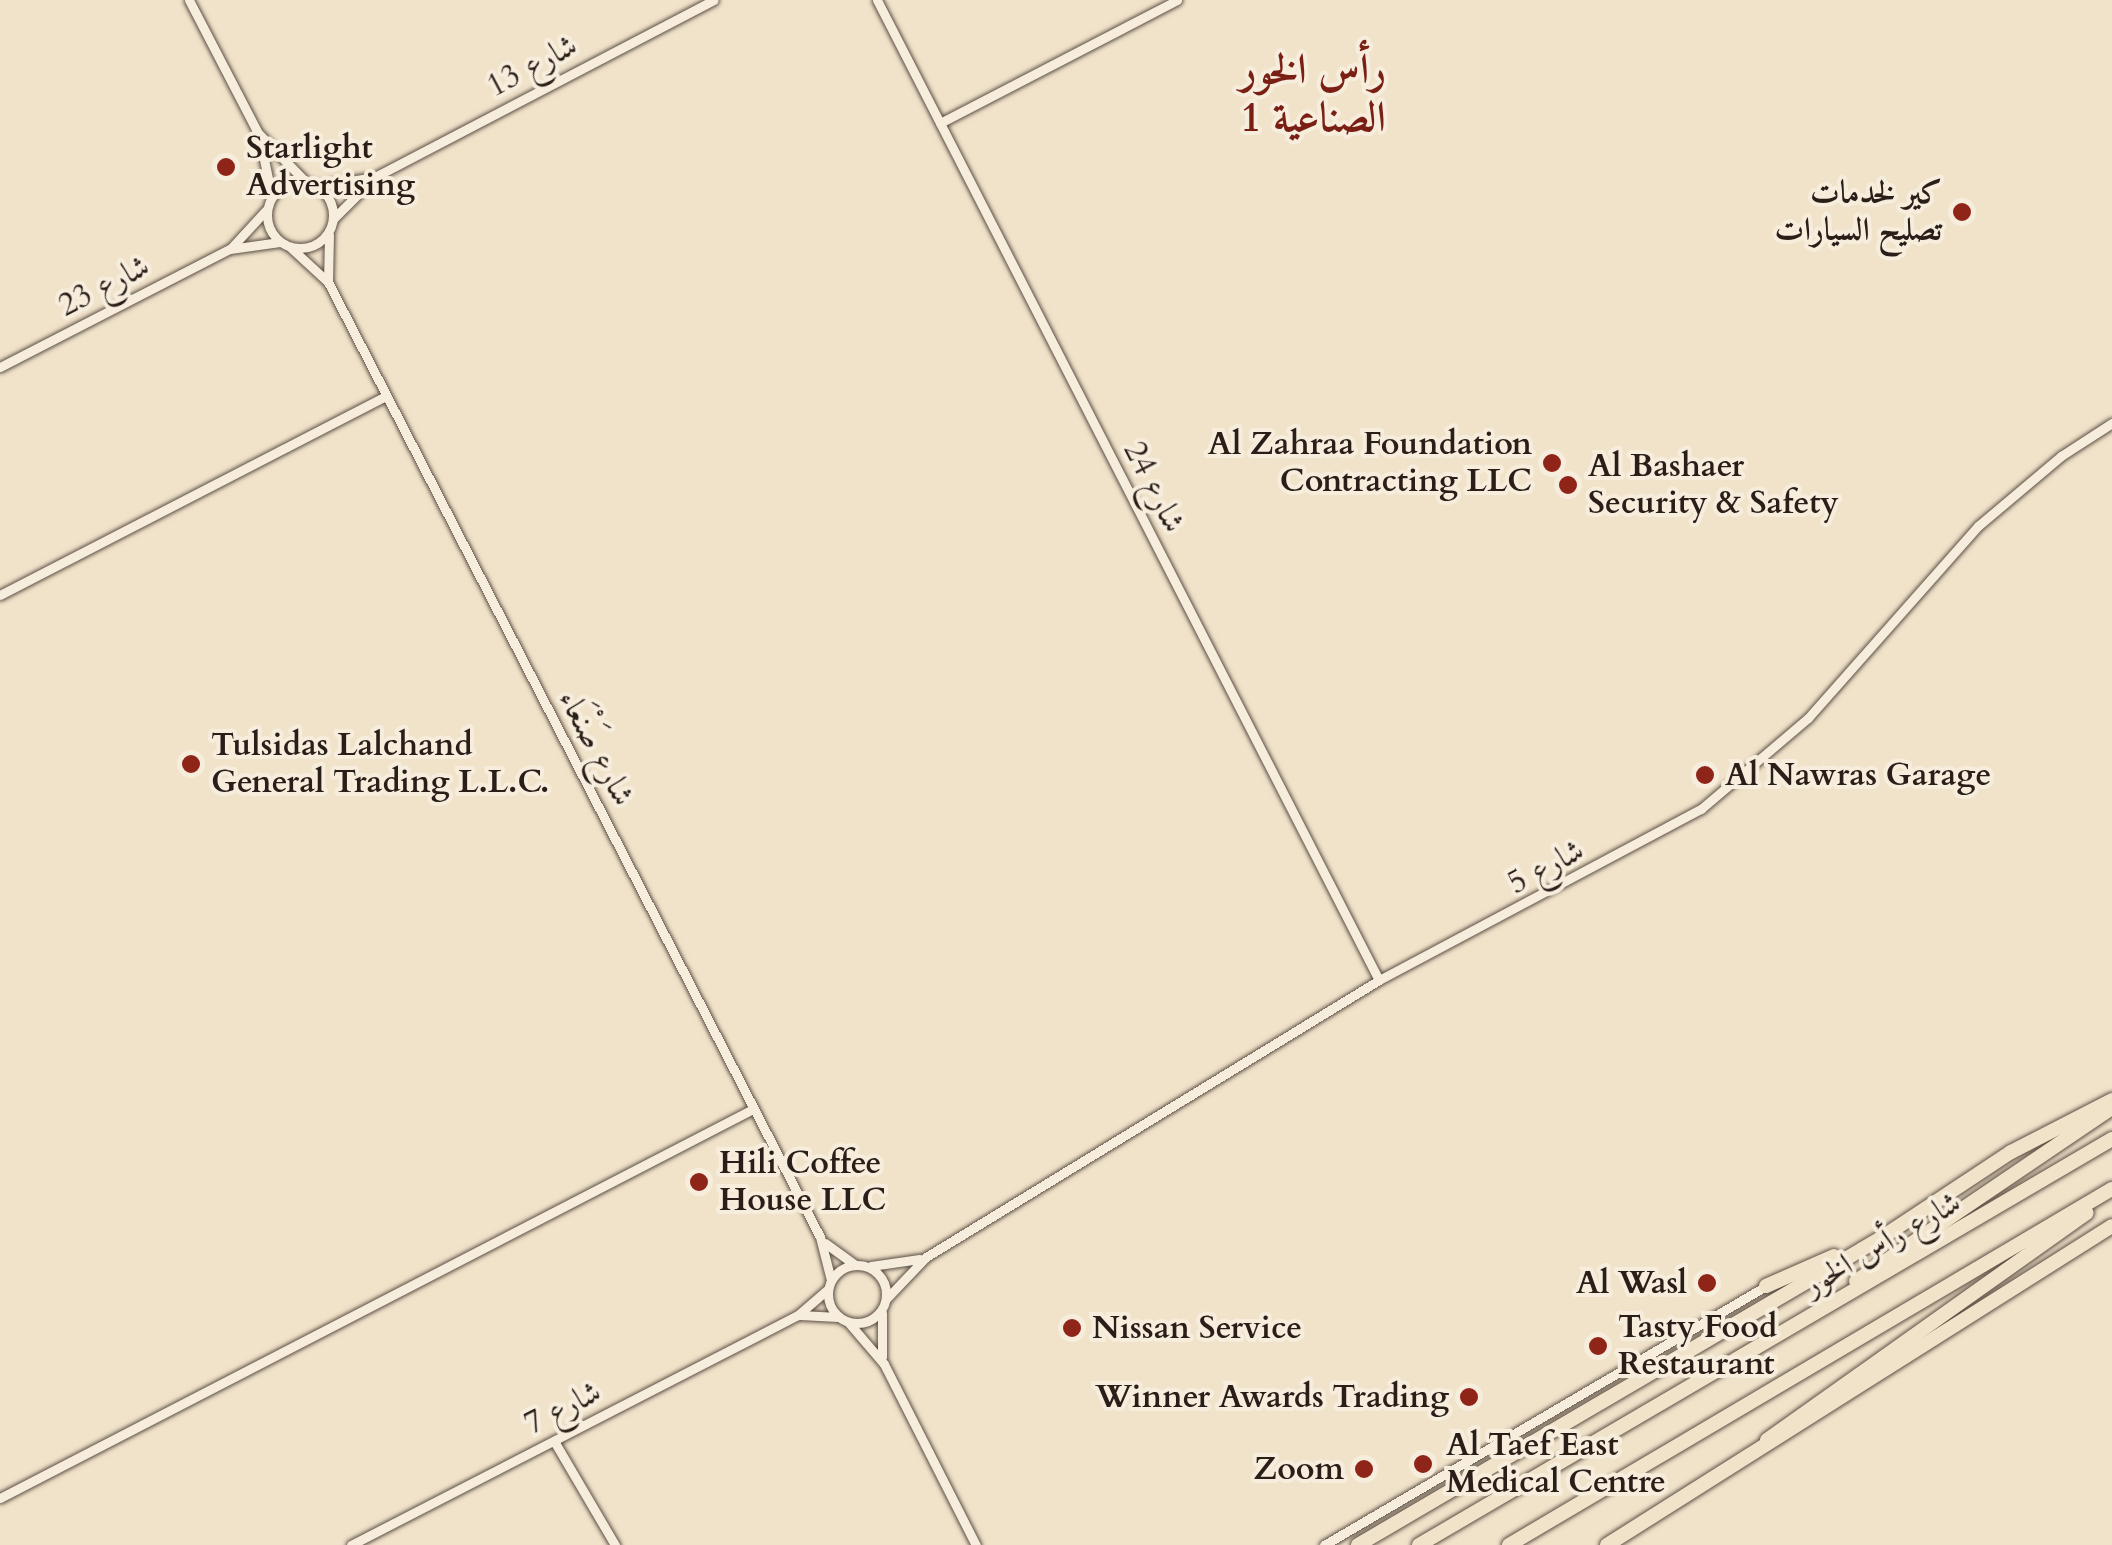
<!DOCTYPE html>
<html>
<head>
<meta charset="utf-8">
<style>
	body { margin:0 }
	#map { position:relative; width:2112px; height:1545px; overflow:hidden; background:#f1e3ca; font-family:Cardo,Amiri,serif }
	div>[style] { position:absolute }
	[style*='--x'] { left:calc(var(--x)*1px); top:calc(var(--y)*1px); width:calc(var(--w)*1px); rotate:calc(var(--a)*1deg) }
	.roads { filter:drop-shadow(0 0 2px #5c4f44) drop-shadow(0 0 2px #5c4f44) }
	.minor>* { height:9px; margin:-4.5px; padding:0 4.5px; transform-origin:4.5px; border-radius:4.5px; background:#f6eddd }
	.minor>.ring { margin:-4.5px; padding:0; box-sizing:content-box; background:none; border:9px solid #f6eddd; border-radius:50% }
	.highway>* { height:14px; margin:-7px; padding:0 7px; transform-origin:7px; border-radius:7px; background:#f1e3ca }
	.dots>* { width:28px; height:28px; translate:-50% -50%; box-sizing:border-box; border:5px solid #f6eddd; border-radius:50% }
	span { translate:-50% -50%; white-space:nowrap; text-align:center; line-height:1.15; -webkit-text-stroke:8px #f6eddd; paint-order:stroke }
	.street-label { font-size:32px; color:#2b1e18 }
	.poi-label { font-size:32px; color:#2b1e18; font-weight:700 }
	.left { translate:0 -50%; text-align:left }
	.right { translate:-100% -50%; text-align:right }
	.district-label { font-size:42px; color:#7a1f14; font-weight:700 }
</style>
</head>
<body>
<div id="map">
	<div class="roads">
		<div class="minor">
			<i style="--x:189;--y:0;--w:150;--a:62.6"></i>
			<i style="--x:258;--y:133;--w:69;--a:45.6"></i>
			<i style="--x:877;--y:0;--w:1101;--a:62.88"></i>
			<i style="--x:940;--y:123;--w:267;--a:-27.4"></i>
			<i style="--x:259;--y:136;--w:62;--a:78"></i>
			<i class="ring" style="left:267px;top:182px;width:57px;height:57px"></i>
			<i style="--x:318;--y:186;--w:58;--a:-9"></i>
			<i style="--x:375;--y:177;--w:382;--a:-27.6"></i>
			<i style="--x:333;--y:219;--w:57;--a:-45"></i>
			<i style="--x:232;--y:247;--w:50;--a:-47.4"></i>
			<i style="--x:290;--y:247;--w:52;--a:42.6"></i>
			<i style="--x:328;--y:282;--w:1074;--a:62.74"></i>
			<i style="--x:820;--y:1237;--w:44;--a:75.7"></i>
			<i style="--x:328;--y:282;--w:47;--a:-88.8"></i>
			<i style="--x:0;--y:367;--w:259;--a:-27.2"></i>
			<i style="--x:230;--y:249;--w:50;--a:-8"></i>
			<i style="--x:0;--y:595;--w:434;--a:-27.3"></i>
			<i style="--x:825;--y:1243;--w:37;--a:36"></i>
			<i class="ring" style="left:828px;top:1265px;width:49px;height:49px"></i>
			<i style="--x:871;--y:1266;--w:49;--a:-8.3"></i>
			<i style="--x:886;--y:1299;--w:58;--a:-46.4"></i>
			<i style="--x:926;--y:1257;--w:531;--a:-31.44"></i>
			<i style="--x:1379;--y:980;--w:365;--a:-28"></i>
			<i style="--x:1701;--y:809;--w:140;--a:-40.4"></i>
			<i style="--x:1808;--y:718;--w:256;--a:-48.5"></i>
			<i style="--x:1978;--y:526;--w:109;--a:-40.1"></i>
			<i style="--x:2061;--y:456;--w:61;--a:-32.9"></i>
			<i style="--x:882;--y:1313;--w:44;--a:90"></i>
			<i style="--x:800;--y:1315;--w:38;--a:3"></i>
			<i style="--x:849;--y:1323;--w:54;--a:49.5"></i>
			<i style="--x:884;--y:1364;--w:203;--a:63.1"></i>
			<i style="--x:554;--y:1441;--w:121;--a:59.6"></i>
			<i style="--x:0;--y:1498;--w:848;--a:-27.32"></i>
			<i style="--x:351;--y:1545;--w:503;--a:-27.23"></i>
			<i style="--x:798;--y:1315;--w:40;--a:-41"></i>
			<i style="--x:1324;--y:1545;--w:512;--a:-30.37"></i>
		</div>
		<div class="highway">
			<i style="--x:1856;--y:1281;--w:309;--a:-34.1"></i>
			<i style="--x:1766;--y:1286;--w:74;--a:-23.8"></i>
			<i style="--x:1767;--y:1440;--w:392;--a:-35.4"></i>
			<i style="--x:1358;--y:1545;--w:606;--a:-30.41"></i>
			<i style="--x:1881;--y:1238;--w:156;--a:-33.5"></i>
			<i style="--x:2011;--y:1152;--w:114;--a:-27.2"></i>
			<i style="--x:1419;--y:1545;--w:803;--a:-30.36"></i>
			<i style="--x:1509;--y:1545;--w:700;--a:-30.56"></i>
			<i style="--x:1607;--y:1545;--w:597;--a:-32.28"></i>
		</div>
	</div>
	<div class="dots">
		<i style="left:226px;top:167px;background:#8f2418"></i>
		<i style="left:1962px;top:212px;background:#8f2418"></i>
		<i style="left:1552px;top:463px;background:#8f2418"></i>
		<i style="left:1568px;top:485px;background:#8f2418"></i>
		<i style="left:191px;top:764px;background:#8f2418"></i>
		<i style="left:1705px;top:775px;background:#8f2418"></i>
		<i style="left:699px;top:1182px;background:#8f2418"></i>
		<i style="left:1707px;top:1283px;background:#8f2418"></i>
		<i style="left:1072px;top:1328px;background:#8f2418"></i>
		<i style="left:1598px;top:1346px;background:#8f2418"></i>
		<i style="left:1469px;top:1397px;background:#8f2418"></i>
		<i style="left:1423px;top:1464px;background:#8f2418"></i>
		<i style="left:1364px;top:1469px;background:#8f2418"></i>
	</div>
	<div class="street-label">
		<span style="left:532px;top:66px;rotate:-28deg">شارع 13</span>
		<span style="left:104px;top:286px;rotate:-27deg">شارع 23</span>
		<span style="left:1154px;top:487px;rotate:63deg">شارع 24</span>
		<span style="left:596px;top:748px;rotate:62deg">شارع صَنْعَاء</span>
		<span style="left:1546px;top:867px;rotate:-28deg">شارع 5</span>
		<span style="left:1882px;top:1244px;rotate:-30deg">شارع رأس الخور</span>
		<span style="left:563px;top:1408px;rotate:-27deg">شارع 7</span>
	</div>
	<div class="poi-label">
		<span class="left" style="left:246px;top:167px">Starlight<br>Advertising</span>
		<span class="right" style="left:1942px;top:212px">كير لخدمات<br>تصليح السيارات</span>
		<span class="right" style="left:1532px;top:463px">Al Zahraa Foundation<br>Contracting LLC</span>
		<span class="left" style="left:1588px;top:485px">Al Bashaer<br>Security &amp; Safety</span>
		<span class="left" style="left:211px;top:764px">Tulsidas Lalchand<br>General Trading L.L.C.</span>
		<span class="left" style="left:1725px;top:775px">Al Nawras Garage</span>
		<span class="left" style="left:719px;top:1182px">Hili Coffee<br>House LLC</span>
		<span class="right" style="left:1687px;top:1283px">Al Wasl</span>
		<span class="left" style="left:1092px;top:1328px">Nissan Service</span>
		<span class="left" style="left:1618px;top:1346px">Tasty Food<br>Restaurant</span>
		<span class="right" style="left:1449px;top:1397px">Winner Awards Trading</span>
		<span class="left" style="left:1446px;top:1464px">Al Taef East<br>Medical Centre</span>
		<span class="right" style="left:1344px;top:1469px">Zoom</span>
	</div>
	<div class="district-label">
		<span style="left:1313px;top:94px">رأس الخور<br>الصناعية 1</span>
	</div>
</div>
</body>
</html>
